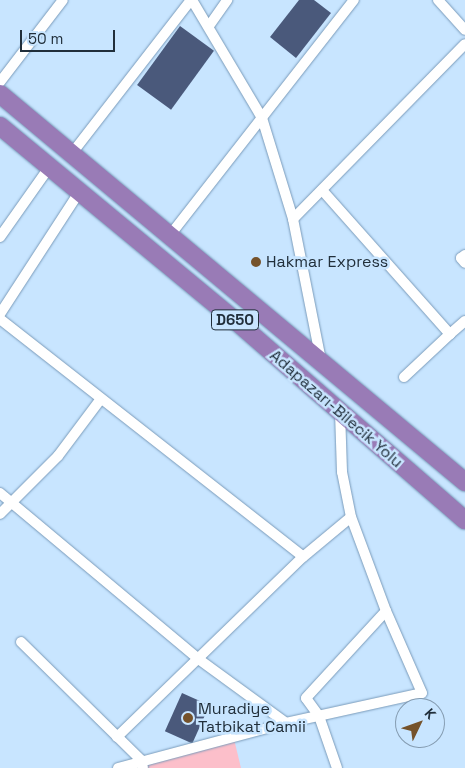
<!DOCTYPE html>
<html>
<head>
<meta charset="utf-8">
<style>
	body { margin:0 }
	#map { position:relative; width:465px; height:768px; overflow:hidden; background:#c8e5ff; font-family:"Space Grotesk",sans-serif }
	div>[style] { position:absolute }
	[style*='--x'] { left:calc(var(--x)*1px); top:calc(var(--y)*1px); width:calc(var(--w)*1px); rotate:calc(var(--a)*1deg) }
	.green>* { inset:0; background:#fcbfca }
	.building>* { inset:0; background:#4a597b; transform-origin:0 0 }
	.roads { filter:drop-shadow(0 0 1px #7a9bba) drop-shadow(0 0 1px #7a9bba) }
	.street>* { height:10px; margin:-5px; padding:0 5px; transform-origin:5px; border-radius:5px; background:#fff }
	.highway>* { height:18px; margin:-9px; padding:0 9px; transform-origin:9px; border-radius:9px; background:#997bb6 }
	.dots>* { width:14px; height:14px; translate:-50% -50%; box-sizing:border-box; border:2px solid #c8e5ff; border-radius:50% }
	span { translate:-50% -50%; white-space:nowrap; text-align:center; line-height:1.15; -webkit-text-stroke:5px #c8e5ff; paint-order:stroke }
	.shield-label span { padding:1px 4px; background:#c8e5ff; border:1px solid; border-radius:4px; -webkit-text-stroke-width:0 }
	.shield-label { font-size:15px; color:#212f3b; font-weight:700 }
	.poi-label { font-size:16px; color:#212f3b }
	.left { translate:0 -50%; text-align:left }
	.street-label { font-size:16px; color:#212f3b }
	.north { position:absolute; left:395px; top:698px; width:50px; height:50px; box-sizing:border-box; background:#c8e5ff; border:1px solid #859cb1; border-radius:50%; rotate:48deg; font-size:14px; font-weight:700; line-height:20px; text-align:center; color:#212f3b }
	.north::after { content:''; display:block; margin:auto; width:18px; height:22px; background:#75522b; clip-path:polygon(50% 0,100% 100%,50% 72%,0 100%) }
	.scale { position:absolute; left:20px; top:30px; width:95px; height:22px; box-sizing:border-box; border:2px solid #212f3b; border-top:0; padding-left:6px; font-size:15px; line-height:18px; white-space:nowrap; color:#212f3b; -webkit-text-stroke:4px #c8e5ff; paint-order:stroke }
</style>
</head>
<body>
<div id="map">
	<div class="green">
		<i style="clip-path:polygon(234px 739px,241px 768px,143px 768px,141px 760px)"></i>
	</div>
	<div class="building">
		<i style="clip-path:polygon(299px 0,314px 0,331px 13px,296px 58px,270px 37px)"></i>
		<i style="left:180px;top:26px;width:42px;height:73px;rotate:36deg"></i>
		<i style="left:182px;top:693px;width:30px;height:42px;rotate:24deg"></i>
	</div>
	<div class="roads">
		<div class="street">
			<i style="--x:192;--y:0;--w:137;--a:59.3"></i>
			<i style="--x:262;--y:118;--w:106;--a:72.9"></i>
			<i style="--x:293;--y:219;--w:144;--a:78.8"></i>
			<i style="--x:438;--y:0;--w:40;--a:48"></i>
			<i style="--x:209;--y:26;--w:32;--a:-55"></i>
			<i style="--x:0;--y:82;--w:103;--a:-52.5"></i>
			<i style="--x:73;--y:152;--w:192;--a:-52.2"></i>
			<i style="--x:322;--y:190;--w:193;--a:48.4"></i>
			<i style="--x:450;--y:334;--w:63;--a:136.9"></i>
			<i style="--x:293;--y:219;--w:245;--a:-45.5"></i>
			<i style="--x:171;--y:234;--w:297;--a:-52"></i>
			<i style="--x:0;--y:237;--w:87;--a:-54.8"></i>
			<i style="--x:465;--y:255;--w:5;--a:143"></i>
			<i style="--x:461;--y:258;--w:6;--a:51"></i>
			<i style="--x:0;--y:314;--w:147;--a:-57"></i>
			<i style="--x:0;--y:319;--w:385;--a:38.1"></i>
			<i style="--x:450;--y:334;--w:20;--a:-41"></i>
			<i style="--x:0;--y:493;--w:257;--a:39.9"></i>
			<i style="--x:197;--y:658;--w:110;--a:36.1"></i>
			<i style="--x:0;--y:514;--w:82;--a:-45"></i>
			<i style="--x:58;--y:456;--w:70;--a:-53.1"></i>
			<i style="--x:21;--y:642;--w:168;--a:44.5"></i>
			<i style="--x:141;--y:760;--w:8;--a:76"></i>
			<i style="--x:117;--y:737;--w:259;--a:-44.1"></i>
			<i style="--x:303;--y:557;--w:62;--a:-39.8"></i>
			<i style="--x:118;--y:768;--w:174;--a:-15"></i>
			<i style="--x:286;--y:723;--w:139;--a:-12.4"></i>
			<i style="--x:422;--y:693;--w:90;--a:-113.7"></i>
			<i style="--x:386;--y:611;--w:100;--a:-110.4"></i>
			<i style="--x:351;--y:517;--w:46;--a:-101.3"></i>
			<i style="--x:342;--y:472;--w:60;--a:-91.9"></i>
			<i style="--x:337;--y:768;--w:55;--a:-109.1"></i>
			<i style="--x:319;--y:716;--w:22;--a:-126"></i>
			<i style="--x:306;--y:698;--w:118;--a:-47.4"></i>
		</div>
		<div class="highway">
			<i style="--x:0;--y:94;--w:606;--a:39.84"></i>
			<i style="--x:0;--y:126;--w:308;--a:39.6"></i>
			<i style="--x:237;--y:322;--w:302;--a:41"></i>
		</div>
	</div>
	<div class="dots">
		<i style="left:256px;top:262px;background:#75522b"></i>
		<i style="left:188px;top:718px;background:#75522b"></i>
	</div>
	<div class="shield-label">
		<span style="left:235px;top:320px">D650</span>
	</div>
	<div class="poi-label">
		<span class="left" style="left:266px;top:262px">Hakmar Express</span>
		<span class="left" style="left:198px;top:718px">Muradiye<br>Tatbikat Camii</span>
	</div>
	<div class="street-label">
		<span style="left:336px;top:409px;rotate:41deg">Adapazarı-Bilecik Yolu</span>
	</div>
	<div class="north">K</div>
	<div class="scale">50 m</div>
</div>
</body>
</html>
